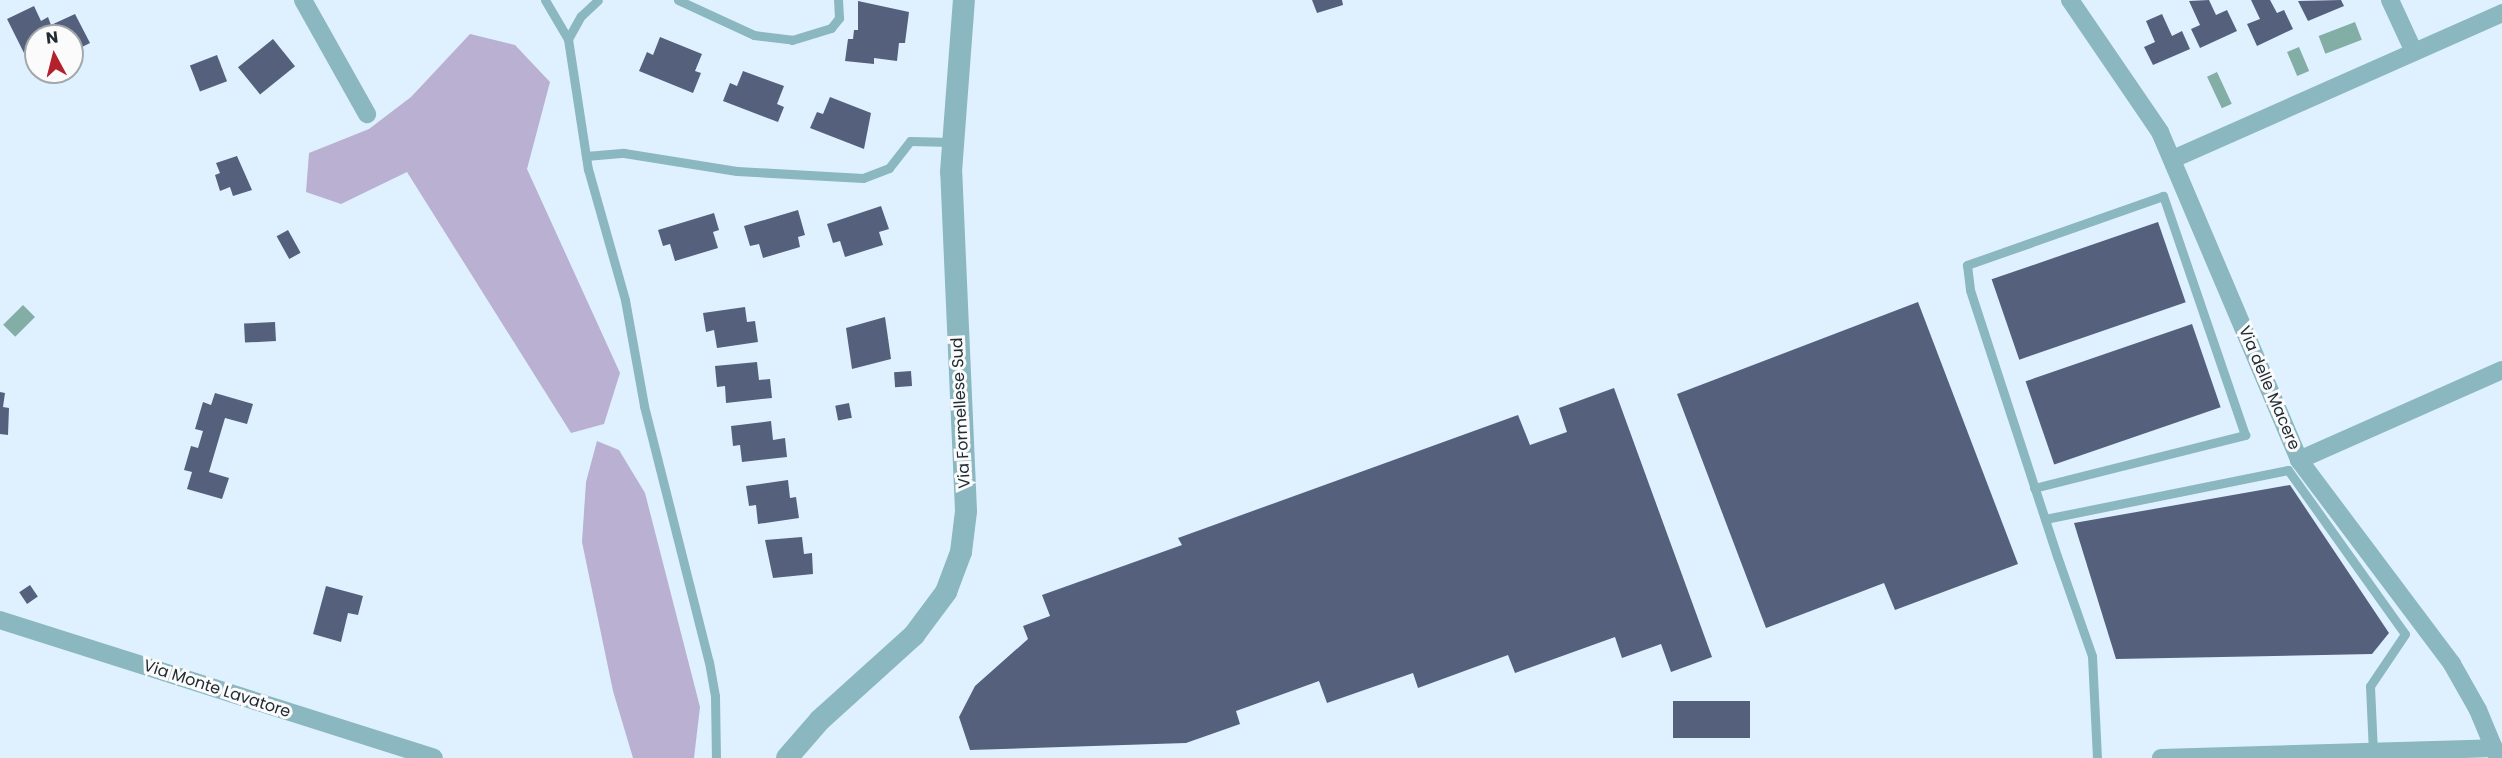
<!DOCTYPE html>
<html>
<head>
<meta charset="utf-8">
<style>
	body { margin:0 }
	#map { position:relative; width:2502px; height:758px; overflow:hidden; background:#dff1fe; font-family:Poppins,sans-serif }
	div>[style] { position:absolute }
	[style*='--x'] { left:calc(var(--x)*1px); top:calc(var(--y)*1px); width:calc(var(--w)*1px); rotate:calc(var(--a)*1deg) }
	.forest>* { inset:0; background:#b9b0d2 }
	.water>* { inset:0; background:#82aea6; transform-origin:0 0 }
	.building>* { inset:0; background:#55607d; transform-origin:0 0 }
	.service>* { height:9px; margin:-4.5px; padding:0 4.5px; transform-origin:4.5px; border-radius:4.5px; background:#8bb7c0 }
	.minor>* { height:18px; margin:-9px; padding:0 9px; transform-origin:9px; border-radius:9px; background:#8bb7c0 }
	.tertiary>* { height:22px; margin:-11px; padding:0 11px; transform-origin:11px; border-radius:11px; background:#8bb7c0 }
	span { translate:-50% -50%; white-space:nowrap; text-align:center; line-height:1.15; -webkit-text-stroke:6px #fbfbfb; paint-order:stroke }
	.street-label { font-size:16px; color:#202b33 }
	.north { position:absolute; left:24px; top:24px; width:60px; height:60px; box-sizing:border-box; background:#fbfbfb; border:2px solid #a3a8ab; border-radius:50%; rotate:353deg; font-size:16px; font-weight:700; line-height:24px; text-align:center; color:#202b33 }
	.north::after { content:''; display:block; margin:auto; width:21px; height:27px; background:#b3212c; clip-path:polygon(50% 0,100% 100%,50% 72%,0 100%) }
</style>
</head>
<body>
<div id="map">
	<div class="forest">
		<i style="clip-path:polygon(470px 34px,515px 45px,550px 82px,527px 169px,620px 373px,604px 424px,571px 433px,407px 172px,341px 204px,306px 192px,309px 153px,369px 129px,411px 97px)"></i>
		<i style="clip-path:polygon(597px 441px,619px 450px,645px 493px,700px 707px,694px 758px,633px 758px,613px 691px,582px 542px,586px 482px)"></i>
	</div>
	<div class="water">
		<i style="left:2355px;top:22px;width:19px;height:39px;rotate:69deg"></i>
		<i style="left:2299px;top:47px;width:26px;height:13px;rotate:67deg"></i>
		<i style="left:2217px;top:72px;width:35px;height:11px;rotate:65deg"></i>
		<i style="left:23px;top:305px;width:17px;height:28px;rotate:45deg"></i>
	</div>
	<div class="building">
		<i style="clip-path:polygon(1312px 0,1342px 0,1343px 5px,1317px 13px)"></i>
		<i style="clip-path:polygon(2209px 0,2216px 15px,2227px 10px,2237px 31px,2200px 48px,2191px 29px,2200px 25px,2189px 1px)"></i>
		<i style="clip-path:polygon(2251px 0,2270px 0,2277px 13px,2284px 10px,2293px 29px,2257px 46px,2247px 24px,2260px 19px)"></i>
		<i style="clip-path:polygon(2341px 0,2344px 6px,2308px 21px,2298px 1px)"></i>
		<i style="clip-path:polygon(858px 1px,909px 12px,905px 43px,899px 43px,897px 61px,874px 58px,874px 64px,845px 61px,848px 39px,853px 39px,854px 30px,858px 30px)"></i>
		<i style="clip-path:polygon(34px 6px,41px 21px,48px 17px,51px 25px,75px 14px,90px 43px,72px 52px,72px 36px,36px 36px,36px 69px,33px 71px,7px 19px)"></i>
		<i style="clip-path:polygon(2162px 14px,2172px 36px,2182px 31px,2190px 49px,2153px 65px,2144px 47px,2155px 42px,2146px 21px)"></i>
		<i style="clip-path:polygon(660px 37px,702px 54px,695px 71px,701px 73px,693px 93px,639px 71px,647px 52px,653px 55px)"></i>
		<i style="left:273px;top:39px;width:35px;height:45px;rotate:51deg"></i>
		<i style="left:217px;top:55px;width:28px;height:29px;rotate:69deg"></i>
		<i style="clip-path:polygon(743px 71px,784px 86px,777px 104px,784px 107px,778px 122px,723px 101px,730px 83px,737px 86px)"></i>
		<i style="clip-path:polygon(830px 97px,871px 113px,864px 149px,810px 128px,817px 112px,823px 114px)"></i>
		<i style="clip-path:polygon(237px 156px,252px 190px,233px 196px,230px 187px,220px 191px,215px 175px,220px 173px,216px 163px)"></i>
		<i style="clip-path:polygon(881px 206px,889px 229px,879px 232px,883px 245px,845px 257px,840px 241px,833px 243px,827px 224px)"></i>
		<i style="clip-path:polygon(798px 210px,805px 235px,798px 237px,800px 247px,763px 258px,759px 244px,750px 246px,744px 226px)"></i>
		<i style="clip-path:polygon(714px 213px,719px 230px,713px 232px,718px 248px,675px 261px,670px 244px,663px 246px,658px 230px)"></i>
		<i style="left:2158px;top:222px;width:85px;height:176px;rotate:71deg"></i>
		<i style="left:288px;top:230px;width:26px;height:13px;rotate:61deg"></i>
		<i style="clip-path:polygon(1918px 302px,2018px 564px,1895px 610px,1884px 583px,1766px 628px,1677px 394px)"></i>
		<i style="clip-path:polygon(745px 307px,747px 322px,755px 321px,758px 342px,717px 348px,714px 330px,706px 332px,703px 313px)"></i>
		<i style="clip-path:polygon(885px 317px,891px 359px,852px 369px,846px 328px)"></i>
		<i style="left:275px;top:322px;width:19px;height:31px;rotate:87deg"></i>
		<i style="left:2192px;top:324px;width:88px;height:176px;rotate:71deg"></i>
		<i style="clip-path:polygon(757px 362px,759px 380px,770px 379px,772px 398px,726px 403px,725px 386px,717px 387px,715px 366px)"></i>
		<i style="left:911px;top:371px;width:15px;height:17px;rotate:86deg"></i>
		<i style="clip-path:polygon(1614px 388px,1712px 657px,1671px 672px,1661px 644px,1622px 658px,1615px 637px,1515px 673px,1508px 655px,1418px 688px,1413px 673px,1327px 703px,1319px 681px,1236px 711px,1240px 724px,1186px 743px,970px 750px,959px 717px,975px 686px,1028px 639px,1023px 626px,1050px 616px,1042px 595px,1182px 545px,1178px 538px,1518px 415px,1530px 445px,1567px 432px,1559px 408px)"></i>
		<i style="clip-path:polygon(0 392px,5px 393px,3px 407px,9px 408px,8px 435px,0 434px)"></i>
		<i style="clip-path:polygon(215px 393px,253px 404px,247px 424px,225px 418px,209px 472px,229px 478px,222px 499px,187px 489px,192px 472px,184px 470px,191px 446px,198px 448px,203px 431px,195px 429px,203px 402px,211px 405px)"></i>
		<i style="left:849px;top:403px;width:15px;height:14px;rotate:79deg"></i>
		<i style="clip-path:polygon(771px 421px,773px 440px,785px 438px,787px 457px,742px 462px,740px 445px,733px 446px,731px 426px)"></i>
		<i style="clip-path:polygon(788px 480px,790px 498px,796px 497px,799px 518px,758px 524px,756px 505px,749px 506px,746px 486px)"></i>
		<i style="clip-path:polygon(2290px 485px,2389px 633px,2372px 654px,2116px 659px,2074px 523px)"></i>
		<i style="clip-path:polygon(802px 537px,804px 554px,812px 553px,813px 574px,773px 578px,765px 540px)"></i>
		<i style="left:30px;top:585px;width:14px;height:13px;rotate:56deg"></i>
		<i style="clip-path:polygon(326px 586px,363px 596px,358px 615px,348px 613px,341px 642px,313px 634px)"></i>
		<i style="left:1673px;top:701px;width:77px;height:37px"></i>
	</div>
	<div class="service">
		<i style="--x:545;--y:0;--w:45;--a:59.5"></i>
		<i style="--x:568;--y:39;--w:132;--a:81.3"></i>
		<i style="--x:588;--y:169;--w:136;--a:74.2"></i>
		<i style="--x:625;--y:300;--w:108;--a:79.8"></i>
		<i style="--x:644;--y:406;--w:264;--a:75.8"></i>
		<i style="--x:709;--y:662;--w:35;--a:80"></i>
		<i style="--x:715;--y:696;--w:62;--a:89.1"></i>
		<i style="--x:678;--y:0;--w:84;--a:24.7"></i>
		<i style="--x:754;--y:35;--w:38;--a:7"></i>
		<i style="--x:792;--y:40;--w:41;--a:-17.1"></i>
		<i style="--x:831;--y:28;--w:13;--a:-51"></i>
		<i style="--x:839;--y:18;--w:18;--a:-93"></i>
		<i style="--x:568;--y:39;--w:26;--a:-61"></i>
		<i style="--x:581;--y:16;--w:23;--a:-43"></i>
		<i style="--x:586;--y:156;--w:38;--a:-5"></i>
		<i style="--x:624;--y:153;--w:114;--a:9.1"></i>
		<i style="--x:737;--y:171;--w:126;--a:3.2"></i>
		<i style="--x:863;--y:178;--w:28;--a:-21"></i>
		<i style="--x:889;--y:168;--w:34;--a:-52"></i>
		<i style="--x:910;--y:141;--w:42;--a:1.4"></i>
		<i style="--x:2034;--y:488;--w:218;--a:-14.1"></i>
		<i style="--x:2245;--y:435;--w:253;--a:-108.9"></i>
		<i style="--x:2163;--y:196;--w:208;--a:160.6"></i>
		<i style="--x:1967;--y:265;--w:25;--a:83"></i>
		<i style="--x:1970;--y:290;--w:280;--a:71.9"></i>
		<i style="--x:2057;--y:556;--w:106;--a:70.7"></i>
		<i style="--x:2092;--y:656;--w:102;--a:87.2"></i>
		<i style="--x:2045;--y:519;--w:248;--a:-11.4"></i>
		<i style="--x:2288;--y:470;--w:201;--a:54.5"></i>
		<i style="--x:2405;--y:634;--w:63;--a:123.9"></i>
		<i style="--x:2370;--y:686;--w:67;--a:87.4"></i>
	</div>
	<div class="minor">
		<i style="--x:303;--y:0;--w:131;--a:60.7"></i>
		<i style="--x:2070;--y:0;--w:160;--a:55.7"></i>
		<i style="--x:2160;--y:132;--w:356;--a:67"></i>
		<i style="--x:2299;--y:460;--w:255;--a:53.1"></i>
		<i style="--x:2452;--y:664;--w:53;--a:60.5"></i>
		<i style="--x:2478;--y:710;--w:52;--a:67.4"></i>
		<i style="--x:2390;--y:0;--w:57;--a:65.2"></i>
		<i style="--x:2173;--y:159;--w:360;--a:-23.9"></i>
		<i style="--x:2299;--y:460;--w:222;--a:-23.9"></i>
		<i style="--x:0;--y:620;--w:455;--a:17.6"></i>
		<i style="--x:2161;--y:758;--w:333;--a:-1.7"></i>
	</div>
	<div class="tertiary">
		<i style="--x:787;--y:758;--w:50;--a:-49"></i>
		<i style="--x:820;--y:720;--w:127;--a:-42.1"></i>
		<i style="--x:914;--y:635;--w:54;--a:-53.3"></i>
		<i style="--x:946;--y:592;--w:43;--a:-69.4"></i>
		<i style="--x:961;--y:552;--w:41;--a:-83"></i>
		<i style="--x:966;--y:511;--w:339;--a:-92.5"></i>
		<i style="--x:951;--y:172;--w:172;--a:-85.7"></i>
	</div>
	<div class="street-label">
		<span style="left:2269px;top:388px;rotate:67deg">Via delle Macere</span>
		<span style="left:961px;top:413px;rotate:-93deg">Via Formellese Sud</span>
		<span style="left:217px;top:689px;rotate:18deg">Via Monte Lavatore</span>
	</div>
	<div class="north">N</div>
</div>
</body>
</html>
